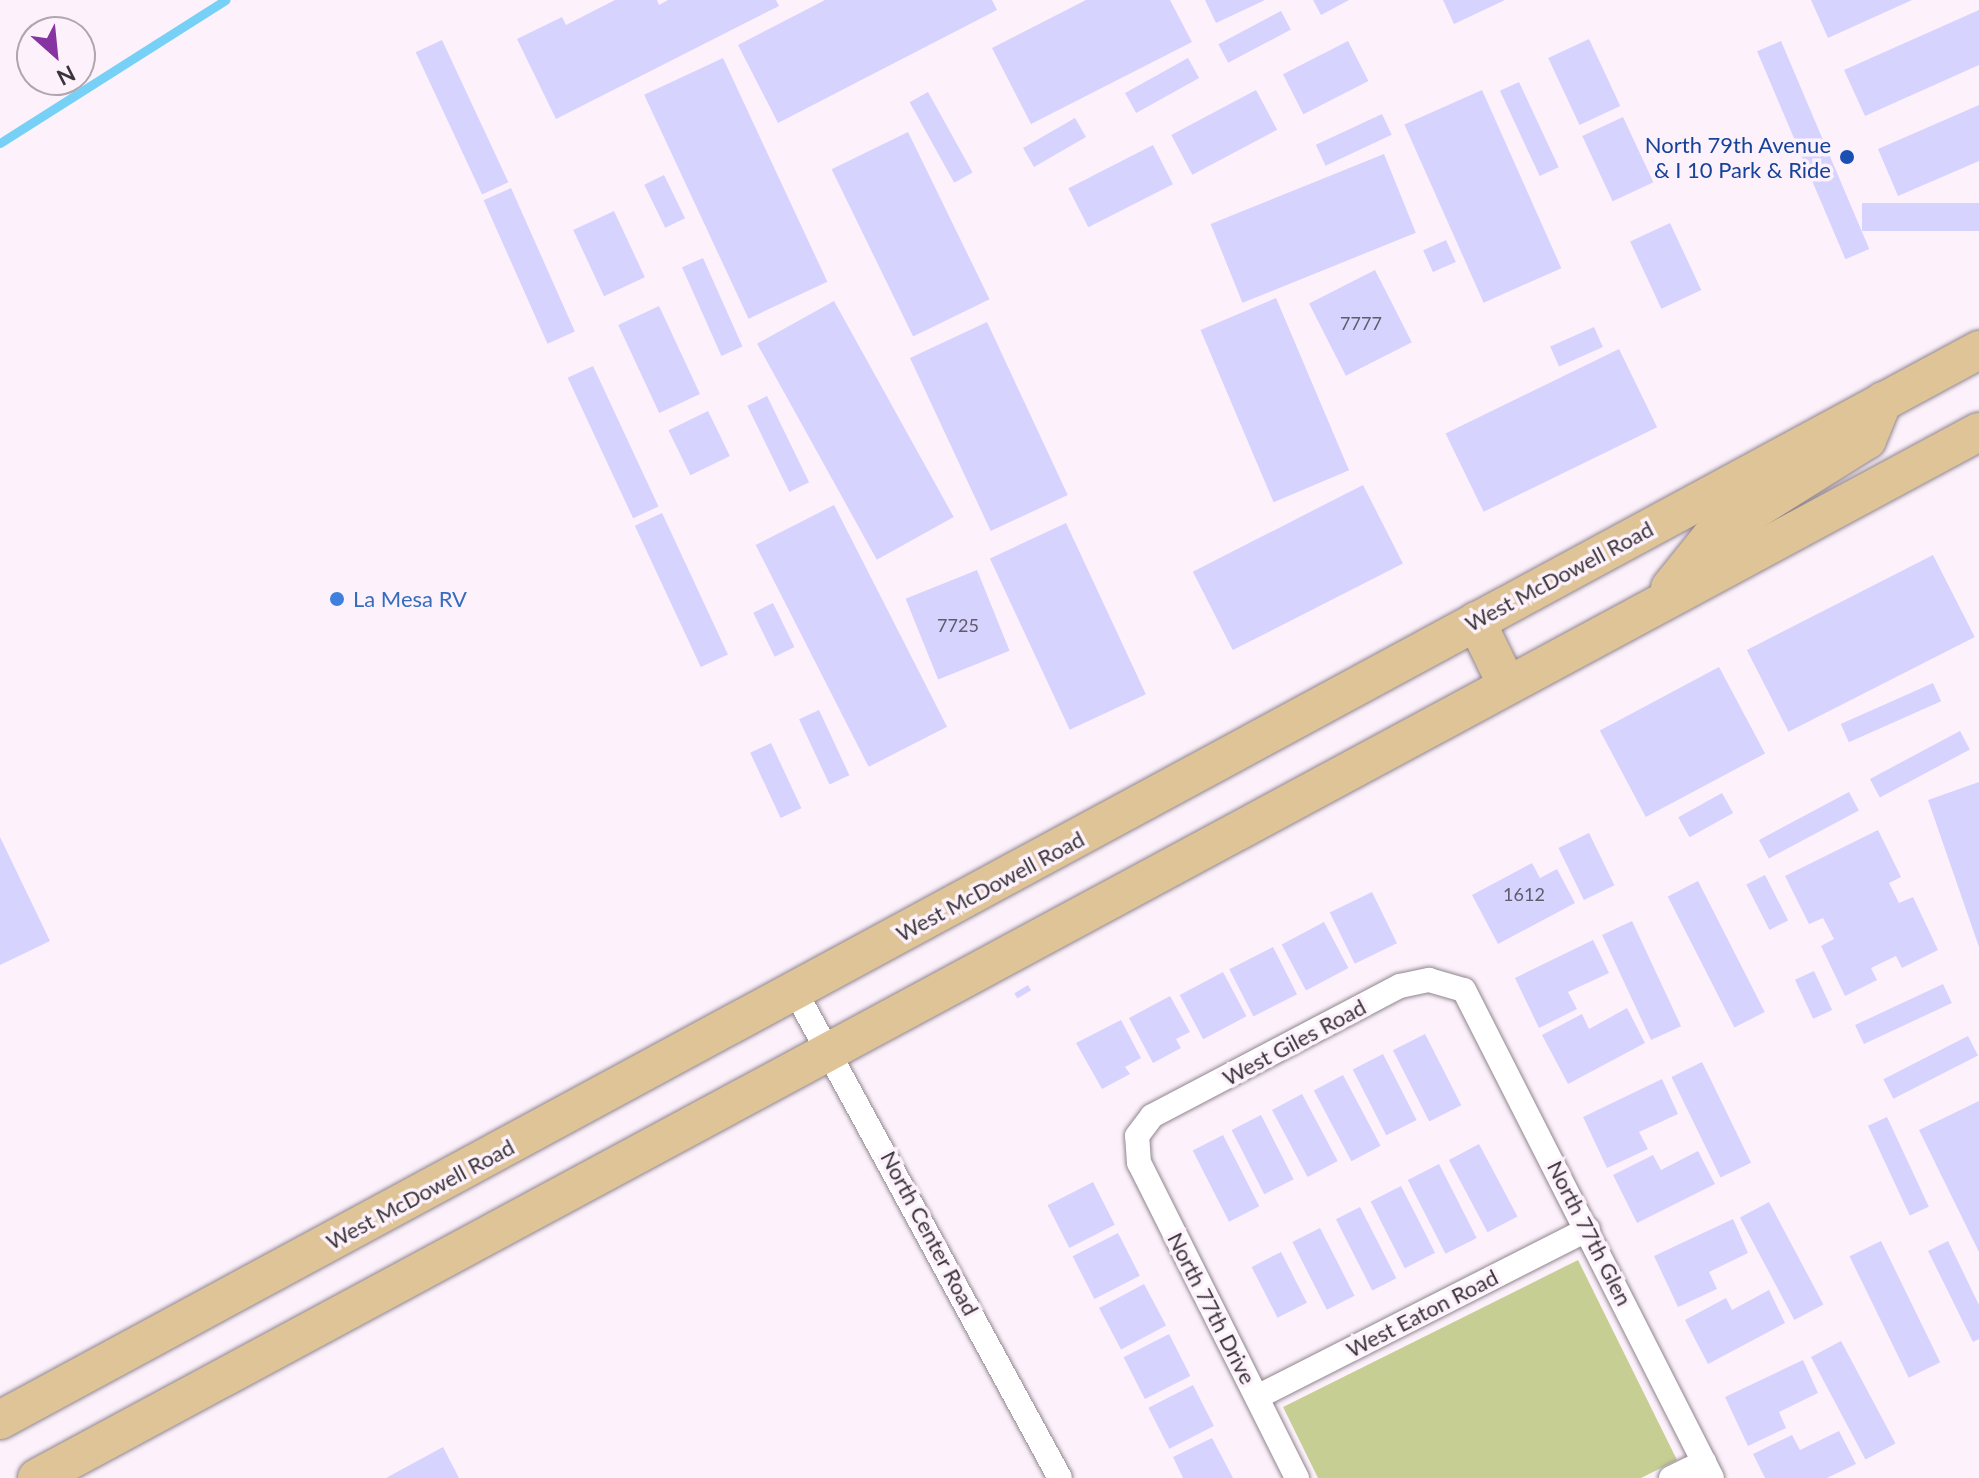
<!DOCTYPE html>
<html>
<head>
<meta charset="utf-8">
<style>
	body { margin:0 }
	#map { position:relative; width:1979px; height:1478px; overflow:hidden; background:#fdf2fc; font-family:Lato,sans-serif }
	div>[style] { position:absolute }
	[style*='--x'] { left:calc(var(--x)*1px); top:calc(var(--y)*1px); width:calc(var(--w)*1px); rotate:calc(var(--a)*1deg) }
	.green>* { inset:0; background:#c7ce93 }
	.stream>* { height:9px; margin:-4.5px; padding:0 4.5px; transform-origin:4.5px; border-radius:4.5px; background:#77d0f5 }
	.building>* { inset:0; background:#d6d3fe; transform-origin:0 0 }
	.roads { filter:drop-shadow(0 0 2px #8f858e) drop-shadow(0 0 2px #8f858e) }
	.street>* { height:24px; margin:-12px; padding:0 12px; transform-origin:12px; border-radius:12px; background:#fff }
	.primary>* { height:38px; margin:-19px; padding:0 19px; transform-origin:19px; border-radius:19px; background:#dfc498 }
	.dots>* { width:22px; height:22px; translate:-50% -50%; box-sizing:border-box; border:4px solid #fdf2fc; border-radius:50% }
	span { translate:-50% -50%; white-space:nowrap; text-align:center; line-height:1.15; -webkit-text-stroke:7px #fdf2fc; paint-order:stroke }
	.number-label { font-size:18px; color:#615c6a }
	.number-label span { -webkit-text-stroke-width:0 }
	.transit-label { font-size:22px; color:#164399 }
	.right { translate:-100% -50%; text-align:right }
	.street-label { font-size:22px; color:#3a3539 }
	.shop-label { font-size:22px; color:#366cbe }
	.left { translate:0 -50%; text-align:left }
	.north { position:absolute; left:16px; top:16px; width:80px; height:80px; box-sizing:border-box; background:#fdf2fc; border:2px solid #afa6ae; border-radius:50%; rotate:153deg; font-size:22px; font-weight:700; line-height:32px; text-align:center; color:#3a3539 }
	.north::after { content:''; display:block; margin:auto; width:28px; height:36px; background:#8734a3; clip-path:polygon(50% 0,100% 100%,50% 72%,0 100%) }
</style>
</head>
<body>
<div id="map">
	<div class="green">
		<i style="clip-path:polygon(1578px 1260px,1677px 1460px,1641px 1478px,1318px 1478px,1283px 1407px)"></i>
	</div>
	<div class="stream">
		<i style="--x:0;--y:143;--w:267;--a:-32.4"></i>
	</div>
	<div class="building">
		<i style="clip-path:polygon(615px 0,657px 0,659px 5px,668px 0,776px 0,779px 6px,556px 119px,517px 39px,562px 17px,566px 25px)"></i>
		<i style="clip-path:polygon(825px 0,992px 0,997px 10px,778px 123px,738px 45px)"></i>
		<i style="clip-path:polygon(1086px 0,1170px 0,1192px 42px,1031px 124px,992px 48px)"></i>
		<i style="clip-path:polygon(1205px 0,1265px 0,1216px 23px)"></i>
		<i style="clip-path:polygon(1313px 0,1349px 0,1321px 15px)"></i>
		<i style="clip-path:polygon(1443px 0,1505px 0,1454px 24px)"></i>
		<i style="clip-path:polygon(1811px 0,1912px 0,1828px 38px)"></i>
		<i style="clip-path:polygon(1979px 10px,1979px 65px,1865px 116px,1844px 70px)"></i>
		<i style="left:1281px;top:11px;width:21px;height:71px;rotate:62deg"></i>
		<i style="left:1589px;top:39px;width:74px;height:45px;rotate:65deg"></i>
		<i style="left:442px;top:40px;width:157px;height:29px;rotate:65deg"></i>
		<i style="left:1348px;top:41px;width:45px;height:73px;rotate:63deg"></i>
		<i style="left:1781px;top:41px;width:226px;height:26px;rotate:67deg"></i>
		<i style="left:723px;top:58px;width:247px;height:87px;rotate:65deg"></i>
		<i style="left:1188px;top:58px;width:23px;height:72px;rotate:61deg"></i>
		<i style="left:1519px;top:82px;width:94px;height:21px;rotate:65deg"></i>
		<i style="left:1256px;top:90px;width:45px;height:96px;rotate:62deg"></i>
		<i style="left:1482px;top:90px;width:195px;height:85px;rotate:66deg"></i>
		<i style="left:928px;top:92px;width:92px;height:21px;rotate:61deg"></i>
		<i style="clip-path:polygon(1979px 105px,1979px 161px,1898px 196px,1878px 149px)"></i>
		<i style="left:1382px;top:114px;width:23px;height:73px;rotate:65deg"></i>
		<i style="left:1623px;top:117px;width:72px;height:45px;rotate:65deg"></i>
		<i style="left:1075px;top:118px;width:22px;height:60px;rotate:60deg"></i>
		<i style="left:908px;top:132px;width:186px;height:85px;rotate:64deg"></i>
		<i style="left:1153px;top:145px;width:44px;height:95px;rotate:63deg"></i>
		<i style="left:1384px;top:154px;width:85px;height:187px;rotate:68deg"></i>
		<i style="left:664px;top:175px;width:48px;height:22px;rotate:64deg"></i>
		<i style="left:511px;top:188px;width:157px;height:30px;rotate:66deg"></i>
		<i style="left:1979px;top:203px;width:28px;height:117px;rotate:90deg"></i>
		<i style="left:614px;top:211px;width:73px;height:45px;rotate:65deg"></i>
		<i style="left:1670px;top:223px;width:74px;height:44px;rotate:65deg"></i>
		<i style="left:1446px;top:240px;width:24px;height:25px;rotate:66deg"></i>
		<i style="left:703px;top:258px;width:97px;height:23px;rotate:66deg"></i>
		<i style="left:1375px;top:270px;width:81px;height:74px;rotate:63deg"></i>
		<i style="left:1276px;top:298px;width:187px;height:82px;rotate:67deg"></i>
		<i style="left:834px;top:301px;width:247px;height:88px;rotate:61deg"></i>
		<i style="left:659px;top:306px;width:97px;height:45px;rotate:65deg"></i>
		<i style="left:987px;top:322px;width:191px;height:85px;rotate:65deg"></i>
		<i style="left:1594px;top:327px;width:22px;height:48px;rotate:66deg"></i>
		<i style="left:1619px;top:349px;width:87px;height:193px;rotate:64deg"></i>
		<i style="left:593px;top:366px;width:155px;height:28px;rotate:65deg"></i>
		<i style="left:767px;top:396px;width:96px;height:22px;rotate:64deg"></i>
		<i style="left:708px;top:411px;width:50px;height:44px;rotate:64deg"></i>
		<i style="left:1363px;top:485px;width:88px;height:191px;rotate:63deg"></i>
		<i style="left:834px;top:505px;width:249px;height:88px;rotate:63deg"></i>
		<i style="left:662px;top:513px;width:156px;height:30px;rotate:65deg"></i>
		<i style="left:1066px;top:523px;width:189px;height:84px;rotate:65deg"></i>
		<i style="left:1933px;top:555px;width:92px;height:209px;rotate:63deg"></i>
		<i style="left:977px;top:570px;width:87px;height:77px;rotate:68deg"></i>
		<i style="left:773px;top:603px;width:49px;height:22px;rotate:64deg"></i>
		<i style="left:1719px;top:667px;width:98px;height:135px;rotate:62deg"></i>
		<i style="left:1933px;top:683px;width:20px;height:101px;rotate:66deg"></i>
		<i style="left:819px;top:710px;width:72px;height:22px;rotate:65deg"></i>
		<i style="left:1960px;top:731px;width:21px;height:102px;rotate:62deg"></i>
		<i style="left:771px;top:743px;width:72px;height:23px;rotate:65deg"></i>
		<i style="clip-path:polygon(1979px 782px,1979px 947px,1928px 800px)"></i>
		<i style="left:1849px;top:792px;width:21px;height:102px;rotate:62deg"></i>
		<i style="left:1722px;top:793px;width:23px;height:50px;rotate:61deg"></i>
		<i style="clip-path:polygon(1878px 830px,1901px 877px,1889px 883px,1899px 903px,1913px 897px,1938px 950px,1902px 968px,1896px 956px,1871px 968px,1877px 980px,1845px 996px,1821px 946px,1834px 939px,1823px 918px,1809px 924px,1785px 876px)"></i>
		<i style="left:1589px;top:833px;width:58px;height:34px;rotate:64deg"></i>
		<i style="clip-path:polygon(0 837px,50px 941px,0 965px)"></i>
		<i style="clip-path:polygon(1532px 863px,1540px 878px,1557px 869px,1575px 903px,1498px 944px,1472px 895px)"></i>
		<i style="left:1765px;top:875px;width:51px;height:21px;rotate:63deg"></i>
		<i style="left:1698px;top:881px;width:147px;height:34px;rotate:63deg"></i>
		<i style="left:1372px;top:892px;width:57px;height:47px;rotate:64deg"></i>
		<i style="left:1632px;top:921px;width:116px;height:33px;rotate:65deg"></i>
		<i style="left:1324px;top:922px;width:52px;height:48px;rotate:62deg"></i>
		<i style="clip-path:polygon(1593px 940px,1609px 973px,1568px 992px,1577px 1009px,1539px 1028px,1515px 978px)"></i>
		<i style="left:1273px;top:947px;width:53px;height:49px;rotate:63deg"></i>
		<i style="left:1814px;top:971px;width:43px;height:21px;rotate:65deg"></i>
		<i style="left:1223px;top:972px;width:50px;height:49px;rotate:62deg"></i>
		<i style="left:1943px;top:984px;width:21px;height:97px;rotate:65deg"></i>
		<i style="left:1028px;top:985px;width:6px;height:16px;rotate:59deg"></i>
		<i style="clip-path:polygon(1170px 996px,1190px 1032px,1176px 1039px,1181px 1048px,1153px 1063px,1129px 1018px)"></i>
		<i style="clip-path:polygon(1627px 1008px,1645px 1043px,1568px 1084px,1542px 1035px,1582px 1014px,1589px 1029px)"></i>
		<i style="clip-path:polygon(1121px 1020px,1141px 1058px,1125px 1067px,1130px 1074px,1102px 1089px,1076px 1043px)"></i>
		<i style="left:1425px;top:1034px;width:80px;height:36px;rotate:63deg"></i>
		<i style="left:1968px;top:1036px;width:22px;height:95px;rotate:63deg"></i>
		<i style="left:1383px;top:1054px;width:74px;height:34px;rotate:63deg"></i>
		<i style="left:1702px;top:1062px;width:112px;height:34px;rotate:64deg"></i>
		<i style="left:1343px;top:1075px;width:80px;height:33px;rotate:62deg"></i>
		<i style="clip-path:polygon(1662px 1079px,1678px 1114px,1639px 1132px,1648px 1149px,1607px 1168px,1583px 1117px)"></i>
		<i style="left:1302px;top:1094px;width:76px;height:34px;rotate:62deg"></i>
		<i style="clip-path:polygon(1979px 1101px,1979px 1252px,1919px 1130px)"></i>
		<i style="left:1261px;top:1115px;width:72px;height:33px;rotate:63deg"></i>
		<i style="left:1887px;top:1117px;width:99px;height:21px;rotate:65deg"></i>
		<i style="left:1223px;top:1135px;width:80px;height:34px;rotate:63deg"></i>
		<i style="left:1479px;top:1144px;width:82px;height:34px;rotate:62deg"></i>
		<i style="clip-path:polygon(1698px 1151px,1715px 1184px,1637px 1223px,1613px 1175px,1653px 1155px,1661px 1170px)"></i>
		<i style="left:1439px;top:1164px;width:83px;height:35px;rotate:63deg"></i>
		<i style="left:1093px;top:1182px;width:48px;height:51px;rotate:63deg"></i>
		<i style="left:1401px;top:1186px;width:75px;height:34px;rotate:63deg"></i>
		<i style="left:1769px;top:1202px;width:116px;height:33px;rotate:62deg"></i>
		<i style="left:1360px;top:1207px;width:80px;height:27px;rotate:63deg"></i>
		<i style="clip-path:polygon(1733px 1219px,1748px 1253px,1709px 1272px,1717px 1289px,1678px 1307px,1654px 1256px)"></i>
		<i style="left:1320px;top:1228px;width:76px;height:31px;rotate:63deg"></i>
		<i style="left:1118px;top:1233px;width:48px;height:51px;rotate:63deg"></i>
		<i style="left:1881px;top:1241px;width:135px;height:35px;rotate:64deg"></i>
		<i style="clip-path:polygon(1948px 1241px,1979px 1305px,1979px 1339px,1973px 1342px,1928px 1251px)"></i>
		<i style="left:1281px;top:1252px;width:57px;height:33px;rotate:63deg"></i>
		<i style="left:1144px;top:1284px;width:47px;height:51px;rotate:62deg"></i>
		<i style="clip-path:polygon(1769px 1290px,1785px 1323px,1708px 1364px,1685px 1320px,1726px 1298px,1732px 1310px)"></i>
		<i style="left:1169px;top:1334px;width:47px;height:51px;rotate:63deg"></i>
		<i style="left:1841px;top:1341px;width:116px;height:34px;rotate:62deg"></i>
		<i style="clip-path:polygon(1803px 1360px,1818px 1393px,1779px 1412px,1786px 1428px,1748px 1446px,1725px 1397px)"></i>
		<i style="left:1193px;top:1385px;width:46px;height:50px;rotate:63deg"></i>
		<i style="clip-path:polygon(1839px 1431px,1856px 1464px,1827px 1478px,1765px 1478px,1753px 1454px,1792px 1435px,1800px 1450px)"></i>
		<i style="clip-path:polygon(1212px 1438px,1233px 1478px,1183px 1478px,1173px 1457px)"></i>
		<i style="clip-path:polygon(443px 1447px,459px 1478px,386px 1478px)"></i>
	</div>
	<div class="roads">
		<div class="street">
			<i style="--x:795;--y:991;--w:554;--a:61.45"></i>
			<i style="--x:1257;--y:1397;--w:371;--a:-26.9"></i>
			<i style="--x:1297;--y:1478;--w:352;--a:-116.6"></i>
			<i style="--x:1139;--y:1163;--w:27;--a:-94"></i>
			<i style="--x:1137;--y:1136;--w:25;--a:-53"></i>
			<i style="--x:1152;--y:1116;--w:280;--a:-27.7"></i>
			<i style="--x:1400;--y:986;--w:30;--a:-12"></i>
			<i style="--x:1429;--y:980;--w:36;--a:16"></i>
			<i style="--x:1464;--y:990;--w:547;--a:63.06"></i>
			<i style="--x:1671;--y:1478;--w:37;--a:-26"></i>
		</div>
		<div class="primary">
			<i style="--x:1670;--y:588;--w:64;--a:-51.3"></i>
			<i style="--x:1710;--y:538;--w:185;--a:-32"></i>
			<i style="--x:1867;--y:440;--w:42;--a:-67.7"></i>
			<i style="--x:1476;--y:621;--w:69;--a:64.2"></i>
			<i style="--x:0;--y:1420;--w:2250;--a:-28.4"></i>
			<i style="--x:37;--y:1478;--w:2206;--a:-28.31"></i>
		</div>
	</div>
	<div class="dots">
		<i style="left:1847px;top:157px;background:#1a4fb4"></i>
		<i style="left:337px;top:599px;background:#3f7fe0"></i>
	</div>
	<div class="number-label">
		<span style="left:1361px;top:323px">7777</span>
		<span style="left:958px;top:625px">7725</span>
		<span style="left:1524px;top:894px">1612</span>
	</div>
	<div class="transit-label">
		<span class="right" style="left:1831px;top:157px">North 79th Avenue<br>&amp; I 10 Park &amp; Ride</span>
	</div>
	<div class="street-label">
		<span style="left:1559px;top:576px;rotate:-28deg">West McDowell Road</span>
		<span style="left:990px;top:886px;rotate:-28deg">West McDowell Road</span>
		<span style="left:1294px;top:1042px;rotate:-28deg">West Giles Road</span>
		<span style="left:420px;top:1194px;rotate:-28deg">West McDowell Road</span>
		<span style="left:930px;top:1233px;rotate:62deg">North Center Road</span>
		<span style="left:1590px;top:1233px;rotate:63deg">North 77th Glen</span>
		<span style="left:1212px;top:1308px;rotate:63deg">North 77th Drive</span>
		<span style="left:1422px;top:1313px;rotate:-27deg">West Eaton Road</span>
	</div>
	<div class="shop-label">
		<span class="left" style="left:353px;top:599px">La Mesa RV</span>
	</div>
	<div class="north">N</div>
</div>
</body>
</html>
